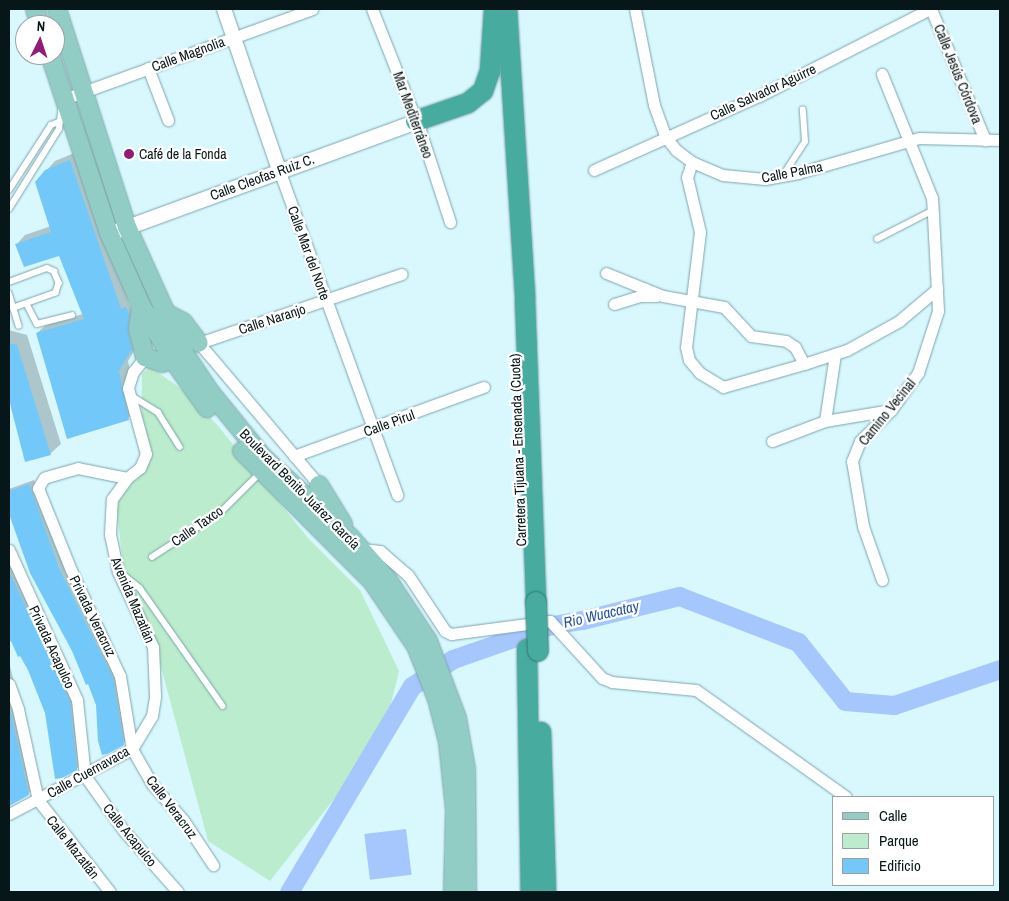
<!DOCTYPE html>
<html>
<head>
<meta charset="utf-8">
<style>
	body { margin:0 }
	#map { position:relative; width:1009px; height:901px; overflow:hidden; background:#d8f8fe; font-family:"Archivo Narrow",sans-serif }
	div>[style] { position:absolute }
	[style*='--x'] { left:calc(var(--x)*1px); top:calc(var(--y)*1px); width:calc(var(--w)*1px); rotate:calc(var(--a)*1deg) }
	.green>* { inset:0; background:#baeccd }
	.water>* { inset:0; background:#a6c6fe; transform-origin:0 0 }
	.shadow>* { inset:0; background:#0003 }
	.river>* { height:19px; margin:-9.5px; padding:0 9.5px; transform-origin:9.5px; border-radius:9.5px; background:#a6c6fe }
	.building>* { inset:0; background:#72c8f9 }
	.roads { filter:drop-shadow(0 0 1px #7ea4aa) drop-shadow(0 0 1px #7ea4aa) }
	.service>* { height:5.5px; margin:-2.75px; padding:0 2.75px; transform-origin:2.75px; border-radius:2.75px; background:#fff }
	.minor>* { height:11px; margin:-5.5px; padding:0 5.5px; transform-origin:5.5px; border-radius:5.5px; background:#fff }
	.tertiary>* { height:14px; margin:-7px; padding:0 7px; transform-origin:7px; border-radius:7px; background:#fff }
	.secondary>* { height:15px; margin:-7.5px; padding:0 7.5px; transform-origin:7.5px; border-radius:7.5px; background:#fff }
	.primary>* { height:18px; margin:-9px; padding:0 9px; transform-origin:9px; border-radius:9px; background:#91cdc5 }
	.motorway>* { height:20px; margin:-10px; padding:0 10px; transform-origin:10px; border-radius:10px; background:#47ac9f }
	.bridges { filter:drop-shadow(0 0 1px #317870) drop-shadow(0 0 1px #317870) }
	.motorway-bridge>* { height:20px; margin:-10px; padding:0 10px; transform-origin:10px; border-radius:10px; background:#47ac9f }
	.dots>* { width:14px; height:14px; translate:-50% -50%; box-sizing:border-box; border:2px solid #fff; border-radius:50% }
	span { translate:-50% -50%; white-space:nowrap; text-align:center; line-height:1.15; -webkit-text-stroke:4.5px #fff; paint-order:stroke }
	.street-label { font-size:14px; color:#071618 }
	.poi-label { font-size:14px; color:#071618 }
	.left { translate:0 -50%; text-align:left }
	.water-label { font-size:15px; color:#2652a2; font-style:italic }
	.frame { position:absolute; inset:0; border:10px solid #071618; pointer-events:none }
	.legend { position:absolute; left:832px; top:796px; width:162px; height:90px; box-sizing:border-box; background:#fff; border:1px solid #9ca2a3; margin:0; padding:6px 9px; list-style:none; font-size:15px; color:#071618 }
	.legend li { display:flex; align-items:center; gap:10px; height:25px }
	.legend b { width:25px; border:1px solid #9ca2a3 }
	.north { position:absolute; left:15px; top:15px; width:50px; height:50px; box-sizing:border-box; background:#fff; border:1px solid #9ca2a3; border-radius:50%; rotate:4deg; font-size:14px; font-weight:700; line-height:20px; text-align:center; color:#071618 }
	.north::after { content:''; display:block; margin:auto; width:18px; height:22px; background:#921a78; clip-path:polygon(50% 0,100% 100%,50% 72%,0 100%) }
</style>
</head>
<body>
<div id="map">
	<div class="green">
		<i style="clip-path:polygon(150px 367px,186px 392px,219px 427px,308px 538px,360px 590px,399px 671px,383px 736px,270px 881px,208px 841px,151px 630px,123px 563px,116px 505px,121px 479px,141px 468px,142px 374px)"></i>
	</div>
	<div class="water">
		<i style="left:406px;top:829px;width:46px;height:42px;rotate:83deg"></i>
		<i style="clip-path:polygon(305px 866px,294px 892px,286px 892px)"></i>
	</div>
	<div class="shadow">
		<i style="clip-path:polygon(79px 151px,141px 339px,128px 361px,138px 409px,128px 418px,37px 333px,47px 324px,83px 314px,60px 254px,16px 245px,25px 235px,51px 226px,46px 171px,55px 161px)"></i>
		<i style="clip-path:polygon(9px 330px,27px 335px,61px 444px,50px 454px,26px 461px,9px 395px)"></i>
		<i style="clip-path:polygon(34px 480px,63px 563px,117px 673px,128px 739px,123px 744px,32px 573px,9px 508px,9px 489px)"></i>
		<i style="clip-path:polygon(9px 551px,74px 697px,81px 764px,76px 769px,47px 712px,30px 670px,9px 636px)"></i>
		<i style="clip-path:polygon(9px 662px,39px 783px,28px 794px,9px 804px)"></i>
	</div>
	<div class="river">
		<i style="--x:289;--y:892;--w:240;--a:-59.2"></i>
		<i style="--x:412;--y:686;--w:49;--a:-33.4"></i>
		<i style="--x:453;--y:659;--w:100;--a:-19.3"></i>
		<i style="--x:547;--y:626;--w:36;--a:-10"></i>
		<i style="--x:582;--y:620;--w:100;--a:-13.9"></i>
		<i style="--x:679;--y:596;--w:128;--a:21.1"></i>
		<i style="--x:798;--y:642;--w:75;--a:51.5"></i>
		<i style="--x:845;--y:701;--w:49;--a:4.7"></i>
		<i style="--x:894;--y:705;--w:112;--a:-18.8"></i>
	</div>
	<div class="building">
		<i style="clip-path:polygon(70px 160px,121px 309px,126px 307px,129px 315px,128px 331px,132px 349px,119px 371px,129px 420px,67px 439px,36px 333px,84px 319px,59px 256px,24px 267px,15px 244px,51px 232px,35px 182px,45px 170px)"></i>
		<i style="clip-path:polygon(9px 343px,17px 345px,51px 455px,25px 462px,9px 400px)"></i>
		<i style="clip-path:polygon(29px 484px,59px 568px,113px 678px,124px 745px,107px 754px,102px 755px,98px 741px,96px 705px,88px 684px,86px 685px,72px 651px,30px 573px,9px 514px,9px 491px)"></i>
		<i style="clip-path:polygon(9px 571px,70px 702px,77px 770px,62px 778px,55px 779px,45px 713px,28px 670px,20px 656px,18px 657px,11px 641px,9px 642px)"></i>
		<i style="clip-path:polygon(9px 705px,29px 795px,9px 806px)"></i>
	</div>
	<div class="roads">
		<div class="service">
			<i style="--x:784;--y:174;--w:38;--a:-57"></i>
			<i style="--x:805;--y:142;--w:32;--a:-94"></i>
			<i style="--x:9;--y:190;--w:77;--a:-57.1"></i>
			<i style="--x:51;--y:125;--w:9;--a:-21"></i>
			<i style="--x:9;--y:209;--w:94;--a:-58"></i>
			<i style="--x:59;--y:129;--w:23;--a:-83"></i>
			<i style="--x:877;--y:239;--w:64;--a:-27"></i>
			<i style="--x:9;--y:282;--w:40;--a:-20.2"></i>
			<i style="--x:47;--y:268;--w:8;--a:23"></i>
			<i style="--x:54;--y:271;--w:13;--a:67"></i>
			<i style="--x:59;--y:283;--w:10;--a:107"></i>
			<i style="--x:56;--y:293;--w:45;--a:160.3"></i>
			<i style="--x:9;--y:293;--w:34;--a:73"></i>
			<i style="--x:27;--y:304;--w:22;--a:63"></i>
			<i style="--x:37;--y:324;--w:36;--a:-14"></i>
			<i style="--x:132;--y:396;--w:31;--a:32"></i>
			<i style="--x:158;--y:412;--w:41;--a:57.8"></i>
			<i style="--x:152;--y:557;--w:82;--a:-33.1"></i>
			<i style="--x:221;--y:512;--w:57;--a:-45"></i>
			<i style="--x:120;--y:572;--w:26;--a:39"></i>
			<i style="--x:140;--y:588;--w:144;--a:54.9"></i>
		</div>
		<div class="minor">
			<i style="--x:372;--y:9;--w:130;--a:68.4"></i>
			<i style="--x:420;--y:130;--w:97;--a:71.9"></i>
			<i style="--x:635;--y:9;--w:98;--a:78.8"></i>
			<i style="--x:654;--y:105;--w:33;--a:70"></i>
			<i style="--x:665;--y:136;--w:18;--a:52"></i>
			<i style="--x:676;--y:150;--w:20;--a:37"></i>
			<i style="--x:692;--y:162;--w:34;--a:23"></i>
			<i style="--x:723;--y:175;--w:42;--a:5.4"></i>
			<i style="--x:765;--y:179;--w:34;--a:-10"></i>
			<i style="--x:798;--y:173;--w:126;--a:-16.1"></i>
			<i style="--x:919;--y:138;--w:81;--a:1.4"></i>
			<i style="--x:931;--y:9;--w:142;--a:67.6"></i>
			<i style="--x:148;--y:68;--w:56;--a:69"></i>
			<i style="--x:64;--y:99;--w:264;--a:-19.9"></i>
			<i style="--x:692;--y:162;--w:16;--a:108"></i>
			<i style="--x:687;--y:177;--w:57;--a:76.7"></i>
			<i style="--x:700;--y:232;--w:116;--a:96.9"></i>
			<i style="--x:686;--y:347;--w:13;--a:77"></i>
			<i style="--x:689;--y:360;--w:17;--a:50"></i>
			<i style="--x:700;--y:373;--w:27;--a:31"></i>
			<i style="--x:723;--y:387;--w:84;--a:-15.9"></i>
			<i style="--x:279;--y:170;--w:346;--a:70"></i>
			<i style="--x:594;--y:170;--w:181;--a:-24.2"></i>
			<i style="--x:759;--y:96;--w:192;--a:-27"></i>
			<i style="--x:606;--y:273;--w:61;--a:22"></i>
			<i style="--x:663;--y:296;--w:62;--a:10.2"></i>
			<i style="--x:724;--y:307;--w:40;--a:47"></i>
			<i style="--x:751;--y:336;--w:35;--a:8"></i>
			<i style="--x:786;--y:341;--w:11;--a:34"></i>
			<i style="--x:795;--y:347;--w:19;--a:62"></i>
			<i style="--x:804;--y:364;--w:45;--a:-18"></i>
			<i style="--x:847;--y:350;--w:60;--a:-29.1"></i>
			<i style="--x:899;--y:321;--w:50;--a:-40.1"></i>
			<i style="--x:614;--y:304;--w:28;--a:-17"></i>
			<i style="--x:641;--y:296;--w:15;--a:0"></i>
			<i style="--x:825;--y:421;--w:68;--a:-81.5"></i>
			<i style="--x:772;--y:441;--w:57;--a:-20.7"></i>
			<i style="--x:825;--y:421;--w:67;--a:-9.5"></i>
			<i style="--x:294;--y:456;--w:202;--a:-20"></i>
			<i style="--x:127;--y:478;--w:50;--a:-168.5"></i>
			<i style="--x:78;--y:468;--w:35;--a:164"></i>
			<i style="--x:44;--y:478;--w:12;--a:121"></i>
			<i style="--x:38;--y:488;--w:88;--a:68.1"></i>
			<i style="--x:71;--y:570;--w:117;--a:65.2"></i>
			<i style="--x:120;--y:676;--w:74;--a:80.7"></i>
			<i style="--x:132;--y:749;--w:40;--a:60.3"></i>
			<i style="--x:152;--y:784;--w:49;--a:49.1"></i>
			<i style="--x:184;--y:821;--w:53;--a:56.6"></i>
			<i style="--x:319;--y:485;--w:186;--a:-130.2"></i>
			<i style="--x:199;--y:343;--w:214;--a:-18.8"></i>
			<i style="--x:362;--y:549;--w:18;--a:6"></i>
			<i style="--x:380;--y:551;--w:37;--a:41"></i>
			<i style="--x:408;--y:575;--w:67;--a:56.5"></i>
			<i style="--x:445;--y:631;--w:7;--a:27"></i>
			<i style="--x:451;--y:634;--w:100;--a:-7.5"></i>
			<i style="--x:550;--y:621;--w:77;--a:47.6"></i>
			<i style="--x:602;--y:678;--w:11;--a:22"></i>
			<i style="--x:612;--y:682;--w:84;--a:5.4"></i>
			<i style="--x:696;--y:690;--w:184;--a:35.5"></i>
			<i style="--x:9;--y:550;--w:165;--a:65.6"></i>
			<i style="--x:77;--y:700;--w:76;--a:84"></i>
			<i style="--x:85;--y:776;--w:67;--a:54.7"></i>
			<i style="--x:124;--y:831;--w:81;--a:48.5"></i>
			<i style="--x:882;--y:580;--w:57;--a:-109.4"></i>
			<i style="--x:863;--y:526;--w:66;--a:-99.6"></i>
			<i style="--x:852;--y:461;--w:22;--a:-68"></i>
			<i style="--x:860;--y:441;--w:44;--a:-45"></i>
			<i style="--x:891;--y:410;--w:46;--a:-53.9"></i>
			<i style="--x:918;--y:373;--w:65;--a:-72.1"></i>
			<i style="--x:938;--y:311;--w:113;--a:-93"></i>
			<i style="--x:932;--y:198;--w:134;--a:-112"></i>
			<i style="--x:9;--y:684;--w:27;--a:70"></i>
			<i style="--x:18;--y:709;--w:93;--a:77.6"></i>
			<i style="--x:38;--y:800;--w:117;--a:52"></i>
			<i style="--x:9;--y:814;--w:139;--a:-27.9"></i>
			<i style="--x:132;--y:749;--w:39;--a:-59"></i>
			<i style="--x:152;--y:716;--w:20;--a:-81"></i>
			<i style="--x:155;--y:696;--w:49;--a:-92.3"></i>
			<i style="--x:153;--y:647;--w:83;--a:-115"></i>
			<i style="--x:118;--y:572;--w:39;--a:-102"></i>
			<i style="--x:110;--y:534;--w:35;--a:-87"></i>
			<i style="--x:112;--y:499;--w:26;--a:-54"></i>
			<i style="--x:127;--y:478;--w:16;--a:-38"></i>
			<i style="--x:140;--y:468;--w:15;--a:-67"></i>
			<i style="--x:146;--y:454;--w:68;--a:-105.3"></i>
			<i style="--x:128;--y:388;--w:17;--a:-73"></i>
			<i style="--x:133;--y:372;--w:19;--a:-51"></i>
		</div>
		<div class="tertiary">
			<i style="--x:224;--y:9;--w:170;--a:71.1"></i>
		</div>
		<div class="secondary">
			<i style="--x:116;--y:231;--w:320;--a:-20.1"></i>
		</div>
		<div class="primary">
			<i style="--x:35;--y:9;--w:17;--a:73"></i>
			<i style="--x:57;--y:9;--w:229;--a:72.2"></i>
			<i style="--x:127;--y:227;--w:138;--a:65.7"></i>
			<i style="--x:184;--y:353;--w:47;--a:56.3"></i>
			<i style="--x:210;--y:392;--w:84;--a:50.8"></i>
			<i style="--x:263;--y:457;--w:120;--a:42.6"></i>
			<i style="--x:351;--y:538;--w:55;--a:48.7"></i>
			<i style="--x:387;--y:579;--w:74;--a:56.5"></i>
			<i style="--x:428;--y:641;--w:82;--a:69.4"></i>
			<i style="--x:457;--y:718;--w:52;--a:80"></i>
			<i style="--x:466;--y:769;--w:123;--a:89.5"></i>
			<i style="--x:50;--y:55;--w:188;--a:71.7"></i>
			<i style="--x:109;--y:233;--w:79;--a:66"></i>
			<i style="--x:141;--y:305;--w:64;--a:59.8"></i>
			<i style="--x:173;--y:360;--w:59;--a:54.7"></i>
			<i style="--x:141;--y:305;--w:24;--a:97"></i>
			<i style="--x:138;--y:329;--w:29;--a:76"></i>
			<i style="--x:145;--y:357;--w:18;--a:19"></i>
			<i style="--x:162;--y:363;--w:21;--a:-23"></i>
			<i style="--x:162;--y:311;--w:24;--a:28"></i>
			<i style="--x:183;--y:322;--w:26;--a:53"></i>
			<i style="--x:242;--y:451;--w:184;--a:45"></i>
			<i style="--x:372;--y:581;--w:78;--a:55.9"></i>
			<i style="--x:416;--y:646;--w:57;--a:68.4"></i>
			<i style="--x:437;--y:699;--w:44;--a:75.7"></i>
			<i style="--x:448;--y:742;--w:68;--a:84.1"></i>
			<i style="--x:455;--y:810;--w:82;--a:91.4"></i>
			<i style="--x:319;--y:485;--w:46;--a:58.4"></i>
		</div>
		<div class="motorway">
			<i style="--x:507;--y:9;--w:291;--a:86.4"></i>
			<i style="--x:525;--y:299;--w:303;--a:87.9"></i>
			<i style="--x:416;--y:121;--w:55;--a:-19.1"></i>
			<i style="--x:468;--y:103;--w:19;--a:-39"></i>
			<i style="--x:483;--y:91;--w:21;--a:-71"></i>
			<i style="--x:490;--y:71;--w:61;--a:-86.2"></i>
			<i style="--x:527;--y:649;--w:243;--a:89.1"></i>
			<i style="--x:541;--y:732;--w:160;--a:88.2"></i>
		</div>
	</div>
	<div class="bridges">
		<div class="motorway-bridge">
			<i style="--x:536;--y:602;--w:49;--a:87.7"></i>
		</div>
	</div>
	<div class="dots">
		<i style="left:129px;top:154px;background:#921a78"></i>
	</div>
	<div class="street-label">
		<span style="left:188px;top:54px;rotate:-20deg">Calle Magnolia</span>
		<span style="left:958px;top:74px;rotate:68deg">Calle Jesús Córdova</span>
		<span style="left:763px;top:92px;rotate:-25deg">Calle Salvador Aguirre</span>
		<span style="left:413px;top:115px;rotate:70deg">Mar Mediterráneo</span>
		<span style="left:792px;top:172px;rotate:-11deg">Calle Palma</span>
		<span style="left:262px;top:177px;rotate:-20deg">Calle Cleofas Ruiz C.</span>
		<span style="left:309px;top:253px;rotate:70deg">Calle Mar del Norte</span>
		<span style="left:272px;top:319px;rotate:-18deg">Calle Naranjo</span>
		<span style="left:887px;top:412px;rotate:-51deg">Camino Vecinal</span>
		<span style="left:389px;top:423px;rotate:-20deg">Calle Pirul</span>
		<span style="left:518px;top:450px;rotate:-92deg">Carretera Tijuana - Ensenada (Cuota)</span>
		<span style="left:300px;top:489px;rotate:45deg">Boulevard Benito Juárez García</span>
		<span style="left:197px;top:526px;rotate:-35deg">Calle Taxco</span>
		<span style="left:133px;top:600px;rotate:67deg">Avenida Mazatlán</span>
		<span style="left:93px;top:616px;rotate:64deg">Privada Veracruz</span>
		<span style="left:52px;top:647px;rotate:65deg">Privada Acapulco</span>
		<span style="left:88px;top:772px;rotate:-29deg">Calle Cuernavaca</span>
		<span style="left:172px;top:807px;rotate:53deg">Calle Veracruz</span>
		<span style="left:130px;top:835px;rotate:51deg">Calle Acapulco</span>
		<span style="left:73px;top:847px;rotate:52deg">Calle Mazatlán</span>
	</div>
	<div class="poi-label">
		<span class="left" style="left:139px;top:154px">Café de la Fonda</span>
	</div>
	<div class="water-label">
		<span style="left:601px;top:614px;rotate:-13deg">Rio Wuacatay</span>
	</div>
	<div class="frame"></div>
	<ul class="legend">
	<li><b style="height:6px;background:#91cdc5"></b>Calle</li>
	<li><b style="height:14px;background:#baeccd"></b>Parque</li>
	<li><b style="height:14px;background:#72c8f9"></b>Edificio</li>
	</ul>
	<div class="north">N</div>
</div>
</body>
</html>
